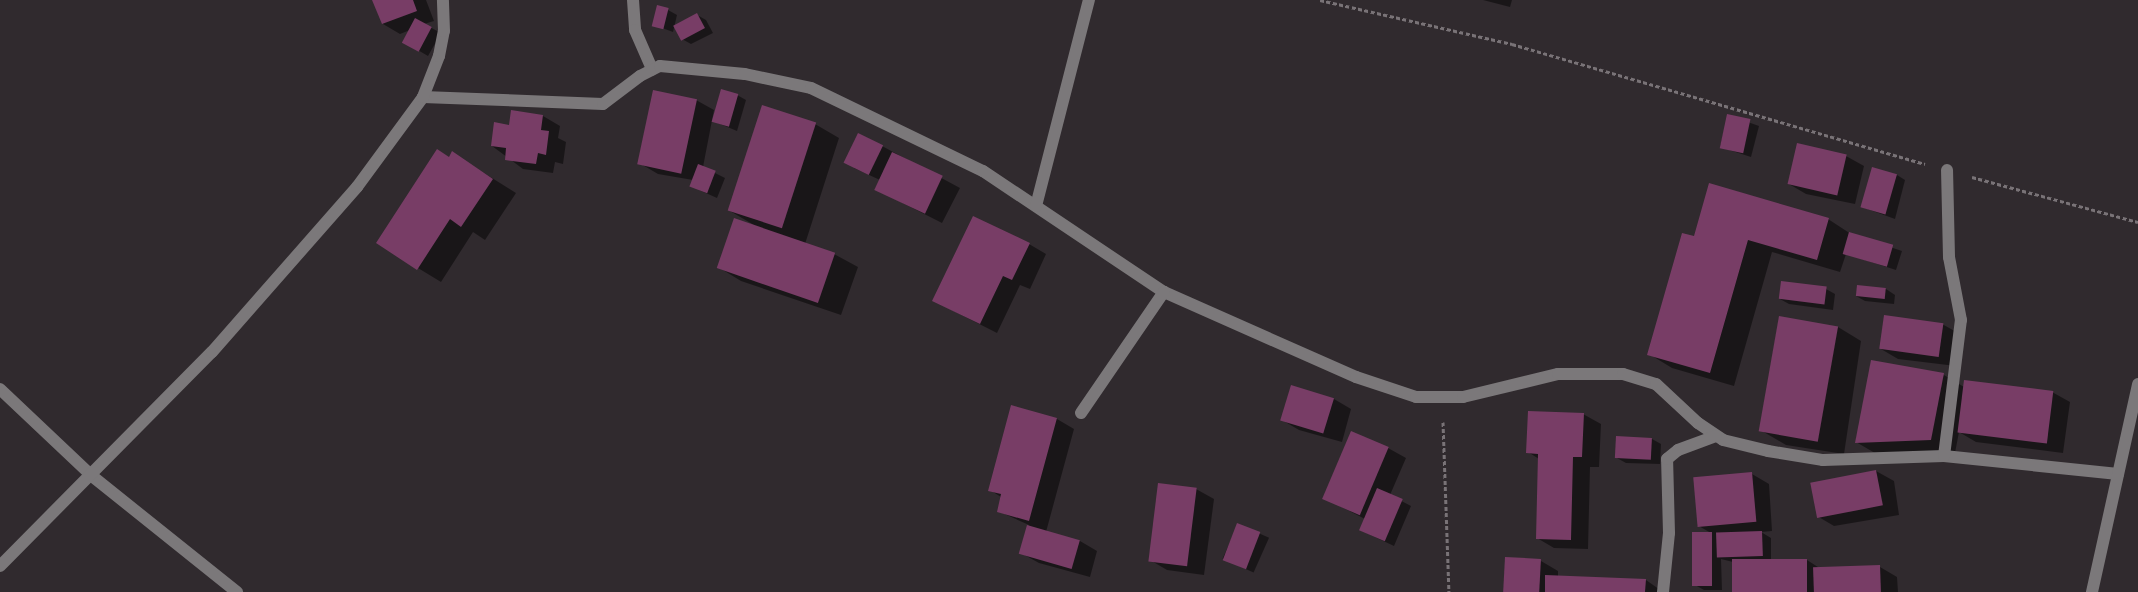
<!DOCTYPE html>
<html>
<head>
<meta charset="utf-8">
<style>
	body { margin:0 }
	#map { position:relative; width:2138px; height:592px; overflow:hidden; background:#302a2e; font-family:Raleway,sans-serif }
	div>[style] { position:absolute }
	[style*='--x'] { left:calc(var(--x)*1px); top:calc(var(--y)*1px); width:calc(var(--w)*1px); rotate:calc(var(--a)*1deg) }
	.shadow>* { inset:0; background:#0007; transform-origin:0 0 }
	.building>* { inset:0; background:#783d66; transform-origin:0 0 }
	.path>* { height:3px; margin-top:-1.5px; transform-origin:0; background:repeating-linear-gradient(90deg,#797377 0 4px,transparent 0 6.5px) }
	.minor>* { height:12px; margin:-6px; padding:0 6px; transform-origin:6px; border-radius:6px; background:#7b787a }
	span { translate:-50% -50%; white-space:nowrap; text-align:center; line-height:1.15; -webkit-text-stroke:5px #302a2e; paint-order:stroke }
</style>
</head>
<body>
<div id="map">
	<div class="shadow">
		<i style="clip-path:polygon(373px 0,426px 0,434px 21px,424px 24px,441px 33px,428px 56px,404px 42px,410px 30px,400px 34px,383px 24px)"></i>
		<i style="clip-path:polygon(1483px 0,1512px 0,1510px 7px)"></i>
		<i style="clip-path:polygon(668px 10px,677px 15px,673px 32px,654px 25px)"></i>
		<i style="clip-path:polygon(697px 15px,706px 20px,713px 33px,691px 44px,682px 39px)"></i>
		<i style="clip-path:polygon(737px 95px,746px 100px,737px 131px,713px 121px)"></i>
		<i style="clip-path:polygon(696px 100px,714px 110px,703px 167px,725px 178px,717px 198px,699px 190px,693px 180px,658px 174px,641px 164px)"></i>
		<i style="clip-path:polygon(1728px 115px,1759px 126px,1751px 157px,1720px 147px)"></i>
		<i style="clip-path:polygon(543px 116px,560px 126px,558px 138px,566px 142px,563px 164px,555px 162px,553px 173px,523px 169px,492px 146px,510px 126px)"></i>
		<i style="clip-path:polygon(815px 124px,839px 138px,805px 244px,834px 254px,858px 267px,841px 315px,741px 281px,718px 267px,754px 225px,730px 211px)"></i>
		<i style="clip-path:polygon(882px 146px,960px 188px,942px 223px,875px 189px,880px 180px,854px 168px)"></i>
		<i style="clip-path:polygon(452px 153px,516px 193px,485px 240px,473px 232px,441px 282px,418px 268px)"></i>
		<i style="clip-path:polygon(1846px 156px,1864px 166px,1855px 204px,1806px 194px,1789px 184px)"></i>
		<i style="clip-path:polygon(1897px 175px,1905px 180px,1895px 219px,1862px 207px)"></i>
		<i style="clip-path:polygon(1828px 219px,1851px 234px,1902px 251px,1896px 270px,1846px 254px,1840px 272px,1772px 252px,1734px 386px,1672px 368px,1649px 354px,1695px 238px)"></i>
		<i style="clip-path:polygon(1029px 244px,1046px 254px,1030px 289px,1020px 285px,997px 333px,934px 301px)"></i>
		<i style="clip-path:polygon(1858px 286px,1886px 289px,1895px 295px,1894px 304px,1865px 301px,1856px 296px)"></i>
		<i style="clip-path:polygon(1826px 289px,1835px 294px,1833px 310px,1789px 304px,1780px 299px)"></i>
		<i style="clip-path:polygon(1942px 324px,1960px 334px,1956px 366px,1898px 359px,1881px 349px)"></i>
		<i style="clip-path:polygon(1838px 327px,1861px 341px,1844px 454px,1786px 445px,1762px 431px)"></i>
		<i style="clip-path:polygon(1944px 375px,1964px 387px,2052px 392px,2070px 402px,2063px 453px,1976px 442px,1959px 432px,1955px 453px,1880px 456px,1856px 442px)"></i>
		<i style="clip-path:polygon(1292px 387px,1334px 399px,1351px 409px,1342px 442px,1299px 430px,1282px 420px)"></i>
		<i style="clip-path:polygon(1012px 407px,1057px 419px,1074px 429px,1046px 532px,1080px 541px,1097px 551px,1090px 577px,1039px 563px,1021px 553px,1029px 525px,998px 511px,1001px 497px,990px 490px)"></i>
		<i style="clip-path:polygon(1583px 414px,1601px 424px,1599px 467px,1590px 467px,1588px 549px,1554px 548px,1537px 538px,1539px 459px,1528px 452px)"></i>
		<i style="clip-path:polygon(1652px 439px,1661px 444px,1660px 464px,1626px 463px,1617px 458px)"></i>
		<i style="clip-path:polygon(1388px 448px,1406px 458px,1390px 495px,1411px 506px,1394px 546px,1360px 530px,1365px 519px,1324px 498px)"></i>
		<i style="clip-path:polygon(1876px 471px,1894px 481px,1899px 515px,1834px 526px,1817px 516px)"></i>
		<i style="clip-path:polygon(1752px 474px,1769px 484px,1772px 531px,1761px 532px,1771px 538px,1771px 560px,1807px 560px,1821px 569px,1880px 567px,1897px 577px,1898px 592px,1733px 592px,1733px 562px,1721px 559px,1722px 590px,1704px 590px,1695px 585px,1711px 533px,1697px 525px)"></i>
		<i style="clip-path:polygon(1196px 489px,1214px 499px,1204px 575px,1167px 570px,1150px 560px)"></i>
		<i style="left:1238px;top:524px;width:34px;height:38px;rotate:24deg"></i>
		<i style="clip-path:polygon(1541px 561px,1558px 571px,1558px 577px,1646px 580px,1663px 592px,1504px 592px)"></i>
	</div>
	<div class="building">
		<i style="clip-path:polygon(372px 0,413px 0,417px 11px,382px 24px)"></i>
		<i style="left:657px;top:5px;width:12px;height:22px;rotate:14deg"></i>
		<i style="left:697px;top:13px;width:17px;height:27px;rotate:62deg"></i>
		<i style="left:415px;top:18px;width:19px;height:28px;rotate:28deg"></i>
		<i style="left:721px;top:89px;width:18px;height:34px;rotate:16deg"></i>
		<i style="left:653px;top:90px;width:45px;height:76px;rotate:12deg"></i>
		<i style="left:762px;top:105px;width:57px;height:111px;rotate:18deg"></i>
		<i style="clip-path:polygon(511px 110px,543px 115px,541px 130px,549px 131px,546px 155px,538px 153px,536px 164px,505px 160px,506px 148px,491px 146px,494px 122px,509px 125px)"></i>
		<i style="left:1727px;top:114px;width:24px;height:35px;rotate:12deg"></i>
		<i style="left:858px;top:133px;width:28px;height:33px;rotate:26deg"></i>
		<i style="left:1797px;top:143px;width:51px;height:42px;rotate:13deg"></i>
		<i style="clip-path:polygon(437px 149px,449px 157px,452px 151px,493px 179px,461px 227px,450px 219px,417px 270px,376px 243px)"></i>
		<i style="left:892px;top:152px;width:56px;height:42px;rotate:25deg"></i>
		<i style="left:698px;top:164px;width:19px;height:24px;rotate:21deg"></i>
		<i style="left:1872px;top:167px;width:26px;height:42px;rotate:16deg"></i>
		<i style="clip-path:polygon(1709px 183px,1829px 218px,1817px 260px,1748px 240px,1710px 373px,1647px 355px,1682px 233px,1694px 236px)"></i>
		<i style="clip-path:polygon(973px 216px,1030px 243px,1012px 280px,1003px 276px,980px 324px,932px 301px)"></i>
		<i style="left:734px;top:218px;width:107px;height:53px;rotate:19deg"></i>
		<i style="left:1849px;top:232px;width:46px;height:23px;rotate:16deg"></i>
		<i style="left:1781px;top:281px;width:46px;height:18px;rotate:7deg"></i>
		<i style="left:1857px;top:285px;width:29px;height:11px;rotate:6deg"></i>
		<i style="left:1884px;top:315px;width:60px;height:34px;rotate:8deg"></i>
		<i style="left:1779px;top:316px;width:60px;height:117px;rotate:10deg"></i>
		<i style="clip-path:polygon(1871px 360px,1944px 373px,1931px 440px,1855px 443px)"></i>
		<i style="left:1964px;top:380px;width:90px;height:53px;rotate:7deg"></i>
		<i style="left:1291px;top:385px;width:45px;height:37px;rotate:17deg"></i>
		<i style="clip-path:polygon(1011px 405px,1057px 418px,1029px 521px,997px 512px,1001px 494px,988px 491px)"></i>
		<i style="clip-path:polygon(1528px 411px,1584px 413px,1582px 457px,1573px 457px,1571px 540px,1536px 539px,1538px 454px,1526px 453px)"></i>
		<i style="left:1351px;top:431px;width:41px;height:74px;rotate:23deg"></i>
		<i style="left:1616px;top:436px;width:36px;height:22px;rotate:3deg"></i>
		<i style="left:1876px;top:470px;width:36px;height:67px;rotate:79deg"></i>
		<i style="left:1752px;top:472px;width:50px;height:59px;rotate:85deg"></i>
		<i style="left:1158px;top:483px;width:39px;height:79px;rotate:7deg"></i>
		<i style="left:1377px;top:488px;width:28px;height:46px;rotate:23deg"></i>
		<i style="left:1237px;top:523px;width:25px;height:40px;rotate:21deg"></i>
		<i style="left:1027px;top:525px;width:55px;height:30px;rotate:16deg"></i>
		<i style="left:1762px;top:531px;width:25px;height:46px;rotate:88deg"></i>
		<i style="left:1692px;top:532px;width:20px;height:54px"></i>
		<i style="left:1505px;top:557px;width:36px;height:35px;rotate:3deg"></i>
		<i style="left:1732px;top:559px;width:75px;height:33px"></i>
		<i style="left:1880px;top:565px;width:27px;height:67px;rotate:88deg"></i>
		<i style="clip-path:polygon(1545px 575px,1646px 579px,1645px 592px,1545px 592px)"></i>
	</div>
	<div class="path">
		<i style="--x:1320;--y:0;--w:197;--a:12.9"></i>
		<i style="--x:1512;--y:44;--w:430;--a:16.2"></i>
		<i style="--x:1972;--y:177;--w:172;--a:15.2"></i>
		<i style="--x:1443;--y:422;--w:170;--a:88"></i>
	</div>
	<div class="minor">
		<i style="--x:633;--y:0;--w:30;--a:86"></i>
		<i style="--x:635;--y:30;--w:43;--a:66.4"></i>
		<i style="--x:423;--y:97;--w:180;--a:2.2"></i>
		<i style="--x:603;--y:104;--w:46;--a:-37.1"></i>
		<i style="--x:640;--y:76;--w:22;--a:-27"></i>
		<i style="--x:660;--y:66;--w:85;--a:5.4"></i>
		<i style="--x:745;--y:74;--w:67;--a:12"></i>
		<i style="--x:811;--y:88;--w:191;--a:25.8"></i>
		<i style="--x:983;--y:171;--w:218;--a:33.8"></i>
		<i style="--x:1164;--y:292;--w:210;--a:23.9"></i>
		<i style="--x:1356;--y:377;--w:63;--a:18.4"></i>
		<i style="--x:1416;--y:397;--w:47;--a:0"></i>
		<i style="--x:1463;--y:397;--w:98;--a:-13.6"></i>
		<i style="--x:1558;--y:374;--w:65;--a:0"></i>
		<i style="--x:1623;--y:374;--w:34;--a:17"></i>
		<i style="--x:1656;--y:384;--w:57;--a:42.9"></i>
		<i style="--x:1698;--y:423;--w:30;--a:34"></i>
		<i style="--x:1723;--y:440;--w:46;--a:13.7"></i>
		<i style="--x:1768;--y:451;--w:56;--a:9.3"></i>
		<i style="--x:1823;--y:460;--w:121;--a:-1.9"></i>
		<i style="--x:1944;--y:456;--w:175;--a:5.9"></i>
		<i style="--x:1036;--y:206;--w:213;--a:-75.6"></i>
		<i style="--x:0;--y:389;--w:127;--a:43.4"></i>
		<i style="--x:92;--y:476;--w:186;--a:38.7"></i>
		<i style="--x:1081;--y:413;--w:147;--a:-55.6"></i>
		<i style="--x:1944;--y:456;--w:137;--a:-82.9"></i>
		<i style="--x:1961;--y:320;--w:64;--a:-100.8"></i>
		<i style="--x:1949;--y:257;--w:87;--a:-91.3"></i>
		<i style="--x:0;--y:566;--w:301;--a:-45.3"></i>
		<i style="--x:212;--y:352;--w:220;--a:-48.7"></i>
		<i style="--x:357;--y:187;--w:112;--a:-53.7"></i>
		<i style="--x:423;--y:97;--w:44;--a:-68.7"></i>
		<i style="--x:439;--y:56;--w:25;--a:-79"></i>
		<i style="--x:444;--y:31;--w:31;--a:-92"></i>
		<i style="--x:1663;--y:592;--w:59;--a:-84.2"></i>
		<i style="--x:1669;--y:533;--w:74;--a:-91.5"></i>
		<i style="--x:1667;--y:459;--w:14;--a:-39"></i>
		<i style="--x:1678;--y:450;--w:40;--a:-20.2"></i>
		<i style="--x:2092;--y:592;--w:213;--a:-77.5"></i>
	</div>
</div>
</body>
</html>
